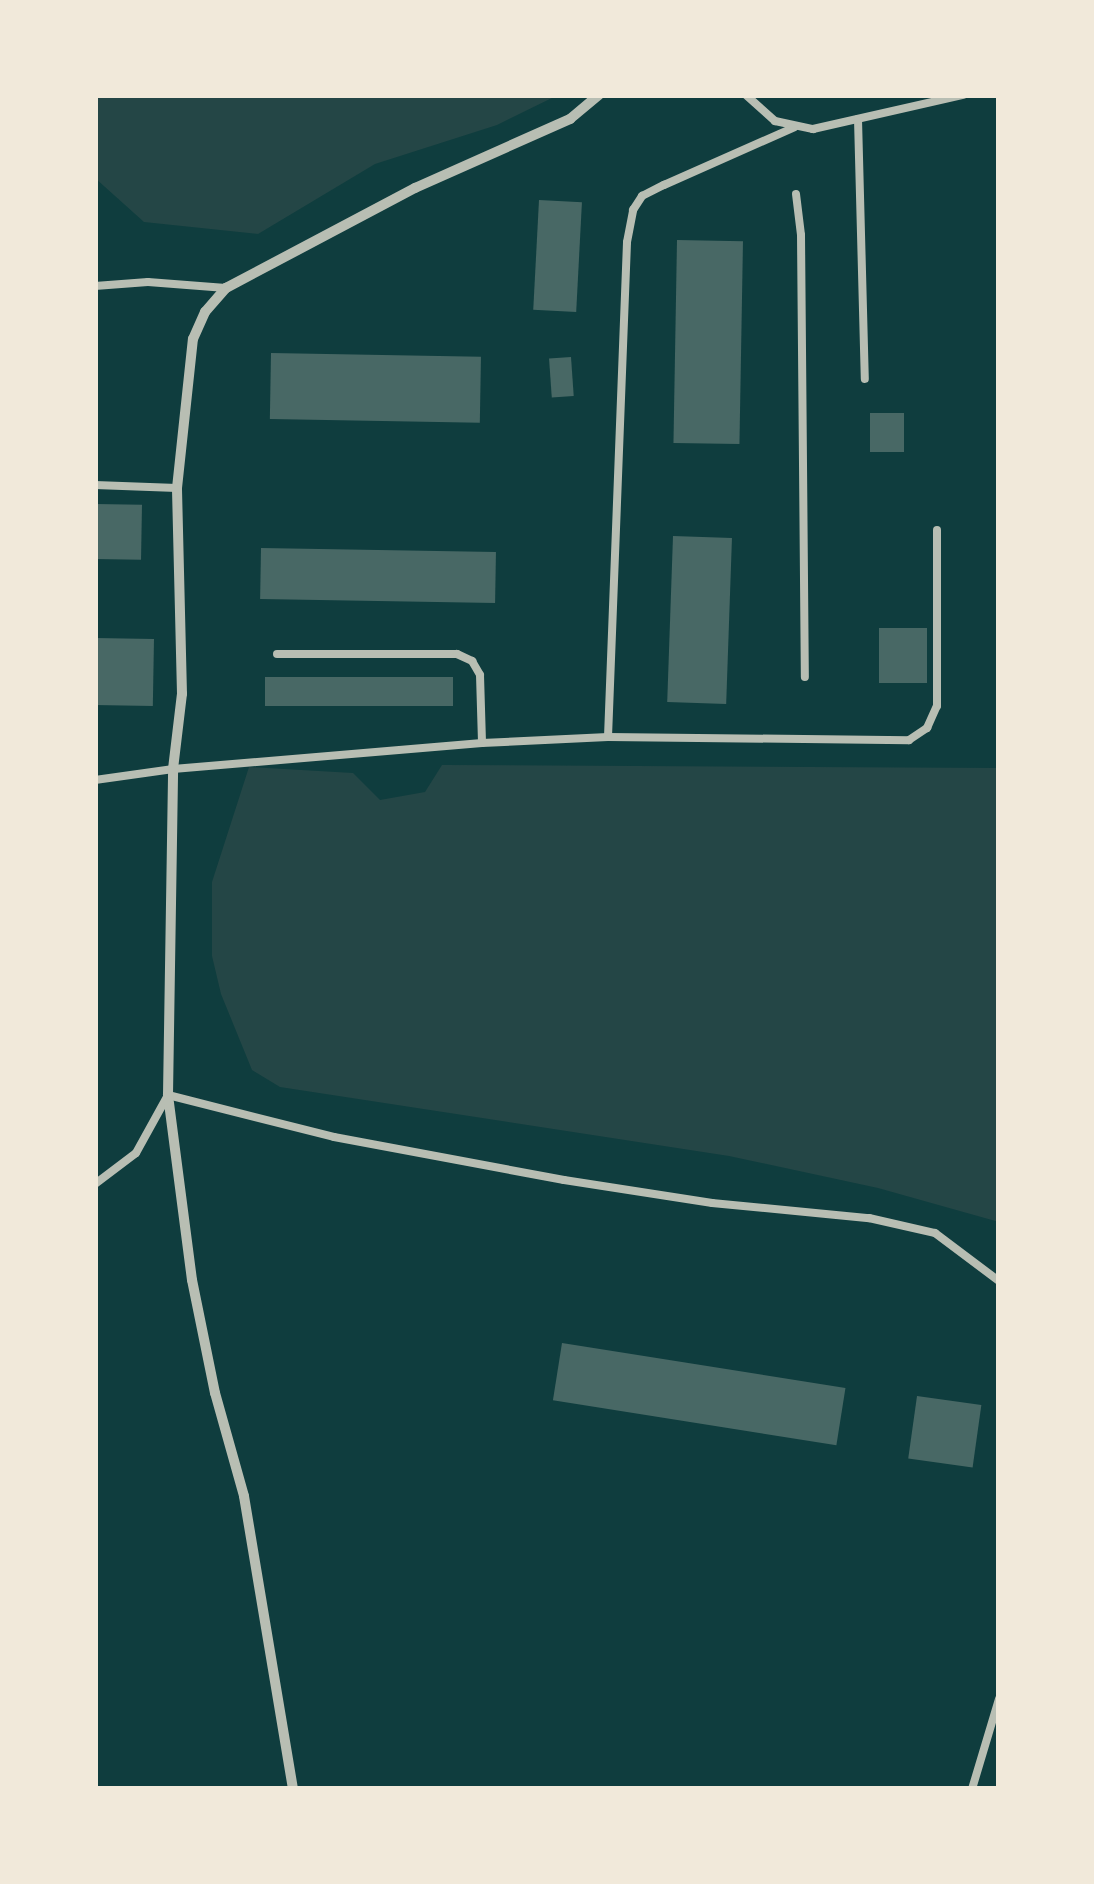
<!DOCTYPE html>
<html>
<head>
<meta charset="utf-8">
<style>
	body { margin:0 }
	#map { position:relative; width:1094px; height:1884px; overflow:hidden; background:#0f3d3e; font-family:Commissioner,sans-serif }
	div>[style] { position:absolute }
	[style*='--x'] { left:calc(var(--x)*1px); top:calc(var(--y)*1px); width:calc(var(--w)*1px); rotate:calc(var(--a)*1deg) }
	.green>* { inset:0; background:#244646 }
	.building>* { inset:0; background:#486865; transform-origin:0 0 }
	.service>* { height:8px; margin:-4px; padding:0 4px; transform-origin:4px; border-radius:4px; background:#b8beb3 }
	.minor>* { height:10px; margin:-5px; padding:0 5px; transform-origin:5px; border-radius:5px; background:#b8beb3 }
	span { translate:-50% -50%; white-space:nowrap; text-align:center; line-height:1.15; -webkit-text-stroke:8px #f1e9da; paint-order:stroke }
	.frame { position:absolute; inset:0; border:98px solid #f1e9da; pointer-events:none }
</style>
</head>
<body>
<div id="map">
	<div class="green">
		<i style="clip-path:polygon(95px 95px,558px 95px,497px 125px,375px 164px,258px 234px,144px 222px,95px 178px)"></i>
		<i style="clip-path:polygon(442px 765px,999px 768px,999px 1222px,878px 1188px,729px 1156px,280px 1087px,252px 1070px,221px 994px,212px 956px,212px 882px,249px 767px,353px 773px,380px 800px,425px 792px)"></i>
	</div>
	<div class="building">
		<i style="left:539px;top:200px;width:43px;height:110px;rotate:3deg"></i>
		<i style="left:677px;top:240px;width:66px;height:203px;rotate:1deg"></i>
		<i style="left:271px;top:353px;width:210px;height:66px;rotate:1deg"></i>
		<i style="left:571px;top:357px;width:39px;height:22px;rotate:86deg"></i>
		<i style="left:870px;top:413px;width:34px;height:39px"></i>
		<i style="left:95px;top:504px;width:47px;height:55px;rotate:1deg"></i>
		<i style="left:673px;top:536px;width:59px;height:166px;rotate:2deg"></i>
		<i style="left:261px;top:548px;width:235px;height:51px;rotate:1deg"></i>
		<i style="left:879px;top:628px;width:48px;height:55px"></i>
		<i style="left:95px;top:638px;width:59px;height:67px;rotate:1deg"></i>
		<i style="left:453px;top:677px;width:29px;height:188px;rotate:90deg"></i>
		<i style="left:562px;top:1343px;width:287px;height:58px;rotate:9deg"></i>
		<i style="left:917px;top:1396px;width:65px;height:63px;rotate:8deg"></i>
	</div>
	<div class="service">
		<i style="--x:746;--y:95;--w:39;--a:42"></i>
		<i style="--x:775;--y:121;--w:39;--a:12"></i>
		<i style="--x:813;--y:129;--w:154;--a:-12.8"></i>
		<i style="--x:858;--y:119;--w:260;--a:88.5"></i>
		<i style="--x:796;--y:194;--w:41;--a:83"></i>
		<i style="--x:801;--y:235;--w:442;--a:89.5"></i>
		<i style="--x:95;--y:286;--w:53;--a:-4.3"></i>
		<i style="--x:148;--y:282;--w:78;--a:4.4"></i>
		<i style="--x:95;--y:485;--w:82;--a:2.1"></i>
		<i style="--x:277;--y:654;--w:180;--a:0"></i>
		<i style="--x:457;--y:654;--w:17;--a:25"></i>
		<i style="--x:472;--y:661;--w:16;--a:60"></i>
		<i style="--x:480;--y:675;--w:68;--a:88.3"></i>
		<i style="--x:608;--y:737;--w:301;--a:0.6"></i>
		<i style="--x:909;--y:740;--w:22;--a:-34"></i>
		<i style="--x:927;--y:728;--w:24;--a:-66"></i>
		<i style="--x:937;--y:706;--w:176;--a:-90"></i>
		<i style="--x:95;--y:780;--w:79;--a:-8"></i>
		<i style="--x:173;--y:769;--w:310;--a:-4.8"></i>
		<i style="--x:482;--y:743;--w:126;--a:-2.7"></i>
		<i style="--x:608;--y:737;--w:495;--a:-87.8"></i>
		<i style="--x:627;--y:242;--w:33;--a:-79"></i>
		<i style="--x:633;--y:210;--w:17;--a:-57"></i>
		<i style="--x:642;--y:196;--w:25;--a:-27"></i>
		<i style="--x:664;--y:185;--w:143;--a:-23.9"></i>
		<i style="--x:95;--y:1184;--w:51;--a:-37.1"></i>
		<i style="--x:136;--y:1153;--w:66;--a:-61.1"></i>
		<i style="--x:168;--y:1095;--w:171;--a:14.2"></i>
		<i style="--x:334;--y:1137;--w:234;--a:10.6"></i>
		<i style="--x:564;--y:1180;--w:150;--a:8.8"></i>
		<i style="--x:712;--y:1203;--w:158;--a:5.5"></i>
		<i style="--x:869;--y:1218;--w:68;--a:12.8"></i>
		<i style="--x:935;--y:1233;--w:80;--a:36.9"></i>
		<i style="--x:972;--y:1789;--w:94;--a:-73.3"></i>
	</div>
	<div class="minor">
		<i style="--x:293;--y:1789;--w:297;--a:-99.5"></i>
		<i style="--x:244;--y:1496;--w:107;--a:-105.7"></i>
		<i style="--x:215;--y:1393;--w:115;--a:-101.5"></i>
		<i style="--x:192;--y:1280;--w:187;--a:-97.4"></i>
		<i style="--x:168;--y:1095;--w:326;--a:-89.1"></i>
		<i style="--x:173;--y:769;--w:76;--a:-83.2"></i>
		<i style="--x:182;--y:694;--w:206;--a:-91.4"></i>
		<i style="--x:177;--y:488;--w:150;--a:-83.9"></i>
		<i style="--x:193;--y:339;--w:30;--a:-66"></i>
		<i style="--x:205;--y:312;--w:32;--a:-49"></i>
		<i style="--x:226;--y:288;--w:214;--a:-27.9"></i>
		<i style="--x:415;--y:188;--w:170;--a:-24"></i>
		<i style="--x:570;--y:119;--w:38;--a:-40"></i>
	</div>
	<div class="frame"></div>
</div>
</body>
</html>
